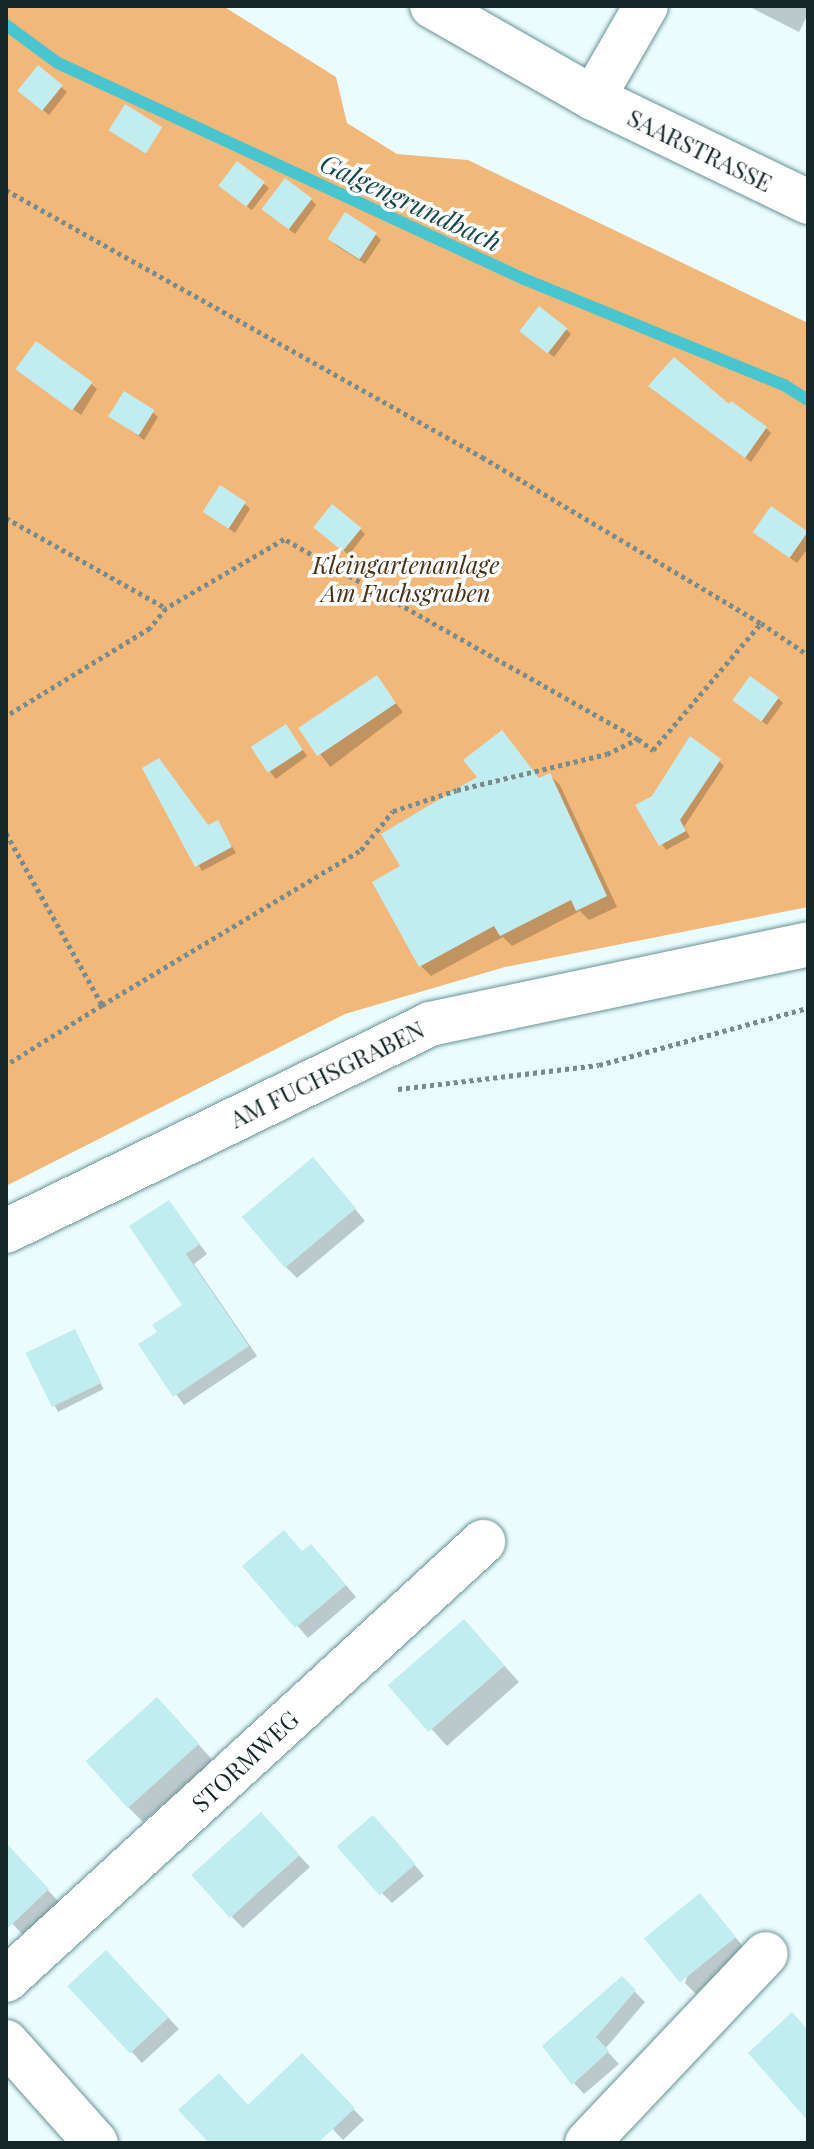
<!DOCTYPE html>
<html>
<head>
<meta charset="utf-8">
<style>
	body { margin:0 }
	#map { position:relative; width:814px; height:2149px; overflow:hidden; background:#ebfcfe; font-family:"Playfair Display",serif }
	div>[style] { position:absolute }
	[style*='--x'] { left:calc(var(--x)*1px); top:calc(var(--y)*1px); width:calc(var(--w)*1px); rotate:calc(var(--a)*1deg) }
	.green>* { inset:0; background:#f2b879 }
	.shadow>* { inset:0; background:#0003; transform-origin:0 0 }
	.stream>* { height:12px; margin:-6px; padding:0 6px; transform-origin:6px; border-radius:6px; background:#49c5d0 }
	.building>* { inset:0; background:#c1edf1; transform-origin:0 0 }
	.path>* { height:5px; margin-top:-2.5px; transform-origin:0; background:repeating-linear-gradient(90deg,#7a8b8c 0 4px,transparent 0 8px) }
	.roads { filter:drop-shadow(0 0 2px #689296) drop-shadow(0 0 2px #689296) }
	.minor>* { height:44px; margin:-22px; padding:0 22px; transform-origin:22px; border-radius:22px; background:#fff }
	span { translate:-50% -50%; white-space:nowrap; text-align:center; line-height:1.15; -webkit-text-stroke:7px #fff; paint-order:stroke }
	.street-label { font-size:24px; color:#152627 }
	.park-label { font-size:24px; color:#493014; font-style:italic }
	.water-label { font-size:26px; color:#13494e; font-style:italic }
	.frame { position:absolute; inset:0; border:8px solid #152627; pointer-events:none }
</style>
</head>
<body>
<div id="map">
	<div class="green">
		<i style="clip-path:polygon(6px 6px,223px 6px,336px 77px,347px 123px,397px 154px,468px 160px,808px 323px,808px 907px,505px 967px,345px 1014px,6px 1186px)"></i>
	</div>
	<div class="shadow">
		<i style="clip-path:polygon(748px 6px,808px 6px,808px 14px,799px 32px)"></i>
		<i style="clip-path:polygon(38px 68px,67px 92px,49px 115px,25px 96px)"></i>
		<i style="clip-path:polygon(263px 183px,269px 188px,252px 210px,226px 191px)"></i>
		<i style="clip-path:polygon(311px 199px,316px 205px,295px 234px,270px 215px)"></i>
		<i style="clip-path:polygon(376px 235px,381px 240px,365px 264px,334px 244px)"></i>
		<i style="clip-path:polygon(566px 329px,571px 334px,554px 357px,527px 337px)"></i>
		<i style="clip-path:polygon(23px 373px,91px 384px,97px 389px,81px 415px)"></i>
		<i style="clip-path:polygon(656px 391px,766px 428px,771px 433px,751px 462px)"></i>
		<i style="clip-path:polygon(152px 412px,158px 417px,144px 440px,110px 416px)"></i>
		<i style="clip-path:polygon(245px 504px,250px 509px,235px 533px,210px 516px)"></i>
		<i style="clip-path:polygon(772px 509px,808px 534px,808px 548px,797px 563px,761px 537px)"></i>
		<i style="clip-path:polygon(360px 529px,365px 534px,349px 555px,322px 533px)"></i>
		<i style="left:377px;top:678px;width:43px;height:91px;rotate:53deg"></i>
		<i style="clip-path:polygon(778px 698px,783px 703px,767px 725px,740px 705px)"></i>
		<i style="left:286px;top:727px;width:36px;height:39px;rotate:54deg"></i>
		<i style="clip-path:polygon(512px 744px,540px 779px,549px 775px,560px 785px,617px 907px,589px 920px,580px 911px,512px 946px,503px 937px,431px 976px,421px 966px,403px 867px)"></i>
		<i style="clip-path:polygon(719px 761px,724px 766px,684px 827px,690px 837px,666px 850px,638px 806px)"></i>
		<i style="clip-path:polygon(145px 769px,209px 827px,218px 823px,236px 853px,202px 871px)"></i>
		<i style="clip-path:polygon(323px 1170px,365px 1221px,297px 1278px,286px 1267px)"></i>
		<i style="clip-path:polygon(168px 1202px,207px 1254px,194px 1264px,257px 1356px,184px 1405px,140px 1345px,160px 1332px,185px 1305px)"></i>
		<i style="left:74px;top:1331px;width:65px;height:51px;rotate:63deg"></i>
		<i style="clip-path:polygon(303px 1553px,322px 1557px,356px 1597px,308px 1638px,245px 1566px)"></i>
		<i style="clip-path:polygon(479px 1637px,519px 1682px,447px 1746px,392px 1686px)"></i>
		<i style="clip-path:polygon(173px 1715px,213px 1761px,143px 1822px,127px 1806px)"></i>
		<i style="clip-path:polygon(272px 1826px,310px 1867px,243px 1928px,232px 1917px)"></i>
		<i style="clip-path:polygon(384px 1828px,424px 1876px,392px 1903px,381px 1892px)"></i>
		<i style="clip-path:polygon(6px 1845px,59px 1902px,23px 1935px,6px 1917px)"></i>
		<i style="clip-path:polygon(711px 1907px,745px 1949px,696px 1994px,685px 1983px)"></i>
		<i style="clip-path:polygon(117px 1963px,179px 2029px,142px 2063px,70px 1986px)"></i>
		<i style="clip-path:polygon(622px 1979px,645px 2002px,605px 2049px,619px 2064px,584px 2094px,574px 2083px)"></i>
		<i style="clip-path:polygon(302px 2056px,364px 2120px,343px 2140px,327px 2123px,305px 2143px,212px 2143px)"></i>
	</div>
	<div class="stream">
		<i style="--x:6;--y:25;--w:64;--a:36.2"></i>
		<i style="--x:58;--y:63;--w:514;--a:24.87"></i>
		<i style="--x:524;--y:279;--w:281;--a:22.2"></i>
		<i style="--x:784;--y:385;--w:28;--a:32"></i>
	</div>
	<div class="building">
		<i style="left:38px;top:65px;width:32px;height:33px;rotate:39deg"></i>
		<i style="left:125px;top:104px;width:44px;height:31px;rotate:32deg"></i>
		<i style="left:237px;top:161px;width:35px;height:31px;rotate:37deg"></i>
		<i style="left:285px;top:178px;width:34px;height:39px;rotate:37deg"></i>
		<i style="left:345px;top:212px;width:38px;height:32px;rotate:33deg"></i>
		<i style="left:539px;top:306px;width:36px;height:32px;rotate:38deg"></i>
		<i style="left:36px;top:341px;width:70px;height:35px;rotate:36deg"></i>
		<i style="clip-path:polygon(674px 357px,729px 404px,731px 401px,767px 427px,745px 458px,648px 386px)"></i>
		<i style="left:124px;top:391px;width:36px;height:30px;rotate:32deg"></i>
		<i style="left:220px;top:485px;width:31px;height:32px;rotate:33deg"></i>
		<i style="left:332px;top:504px;width:38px;height:30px;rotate:39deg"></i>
		<i style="left:771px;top:506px;width:45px;height:32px;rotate:35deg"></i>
		<i style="left:377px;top:675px;width:34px;height:95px;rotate:56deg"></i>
		<i style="left:750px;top:676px;width:36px;height:30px;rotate:36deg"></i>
		<i style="left:286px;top:724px;width:31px;height:42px;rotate:57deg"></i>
		<i style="clip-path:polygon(502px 730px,539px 778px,550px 773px,607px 896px,576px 911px,571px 900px,500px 936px,494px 926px,419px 967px,372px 882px,400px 866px,381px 834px,477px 777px,463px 760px)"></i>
		<i style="clip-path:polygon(690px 736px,721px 759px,680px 820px,686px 831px,659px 846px,635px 805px,652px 796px)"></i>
		<i style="clip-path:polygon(159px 758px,208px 825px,218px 820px,232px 847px,195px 867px,142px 768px)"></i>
		<i style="left:313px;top:1157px;width:67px;height:93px;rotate:50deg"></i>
		<i style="clip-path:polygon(169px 1200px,200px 1244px,186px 1254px,249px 1346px,173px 1397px,138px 1344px,157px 1332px,152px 1325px,182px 1305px,129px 1226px)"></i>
		<i style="left:75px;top:1329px;width:60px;height:55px;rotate:64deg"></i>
		<i style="clip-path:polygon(284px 1530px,302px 1551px,311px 1544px,346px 1585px,295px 1628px,242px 1566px)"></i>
		<i style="left:464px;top:1619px;width:62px;height:101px;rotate:49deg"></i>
		<i style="left:157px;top:1697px;width:63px;height:96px;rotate:48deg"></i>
		<i style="left:261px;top:1812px;width:58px;height:94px;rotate:48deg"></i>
		<i style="left:373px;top:1815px;width:65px;height:48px;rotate:49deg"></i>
		<i style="clip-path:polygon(6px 1843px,49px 1889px,6px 1930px)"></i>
		<i style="left:700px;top:1893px;width:57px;height:72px;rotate:51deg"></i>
		<i style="left:106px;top:1950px;width:92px;height:53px;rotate:47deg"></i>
		<i style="clip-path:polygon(622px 1976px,636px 1990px,596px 2037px,609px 2051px,572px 2085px,542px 2046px)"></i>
		<i style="clip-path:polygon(792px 2012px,808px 2030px,808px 2121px,748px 2053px)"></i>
		<i style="clip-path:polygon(302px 2053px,355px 2108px,318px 2143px,209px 2143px,178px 2110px,219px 2073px,248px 2105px)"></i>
	</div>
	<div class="path">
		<i style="--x:6;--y:190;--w:546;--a:29.29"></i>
		<i style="--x:482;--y:457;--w:325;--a:30.8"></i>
		<i style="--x:6;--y:518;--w:184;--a:29.4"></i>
		<i style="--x:166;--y:608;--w:26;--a:129"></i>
		<i style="--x:150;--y:628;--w:169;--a:148.6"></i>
		<i style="--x:638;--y:739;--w:19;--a:36"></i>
		<i style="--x:653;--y:750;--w:167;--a:-49.6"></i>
		<i style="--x:761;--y:623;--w:57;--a:34.2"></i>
		<i style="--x:6;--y:833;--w:197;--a:60.8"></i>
		<i style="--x:102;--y:1005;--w:113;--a:148"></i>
		<i style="--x:102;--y:1005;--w:302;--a:-30.9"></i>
		<i style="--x:361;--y:850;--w:50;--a:-50.6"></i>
		<i style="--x:393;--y:811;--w:67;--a:-18.2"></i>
		<i style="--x:457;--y:790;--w:154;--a:-13.5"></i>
		<i style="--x:607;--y:754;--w:34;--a:-26"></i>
		<i style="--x:638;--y:739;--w:407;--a:-150.5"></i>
		<i style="--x:284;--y:539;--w:137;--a:149.7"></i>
		<i style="--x:398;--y:1089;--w:202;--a:-6.8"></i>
		<i style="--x:599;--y:1065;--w:217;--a:-15.3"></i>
	</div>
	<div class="roads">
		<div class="minor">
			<i style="--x:432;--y:6;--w:185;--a:29.7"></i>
			<i style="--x:593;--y:98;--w:239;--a:25.8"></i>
			<i style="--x:593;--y:98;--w:106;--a:-60.1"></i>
			<i style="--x:6;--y:1231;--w:472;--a:-26"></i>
			<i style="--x:430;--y:1024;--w:386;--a:-11.9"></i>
			<i style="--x:6;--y:1980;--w:648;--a:-42.56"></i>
			<i style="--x:6;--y:2042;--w:135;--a:48.3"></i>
			<i style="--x:587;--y:2143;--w:260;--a:-46.6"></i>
		</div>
	</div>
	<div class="street-label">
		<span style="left:700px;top:150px;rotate:26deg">SAARSTRASSE</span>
		<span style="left:327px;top:1074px;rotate:-26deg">AM FUCHSGRABEN</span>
		<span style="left:245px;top:1761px;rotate:-43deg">STORMWEG</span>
	</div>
	<div class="park-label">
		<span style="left:406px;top:579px">Kleingartenanlage<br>Am Fuchsgraben</span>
	</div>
	<div class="water-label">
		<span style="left:411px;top:202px;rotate:25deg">Galgengrundbach</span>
	</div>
	<div class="frame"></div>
</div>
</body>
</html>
